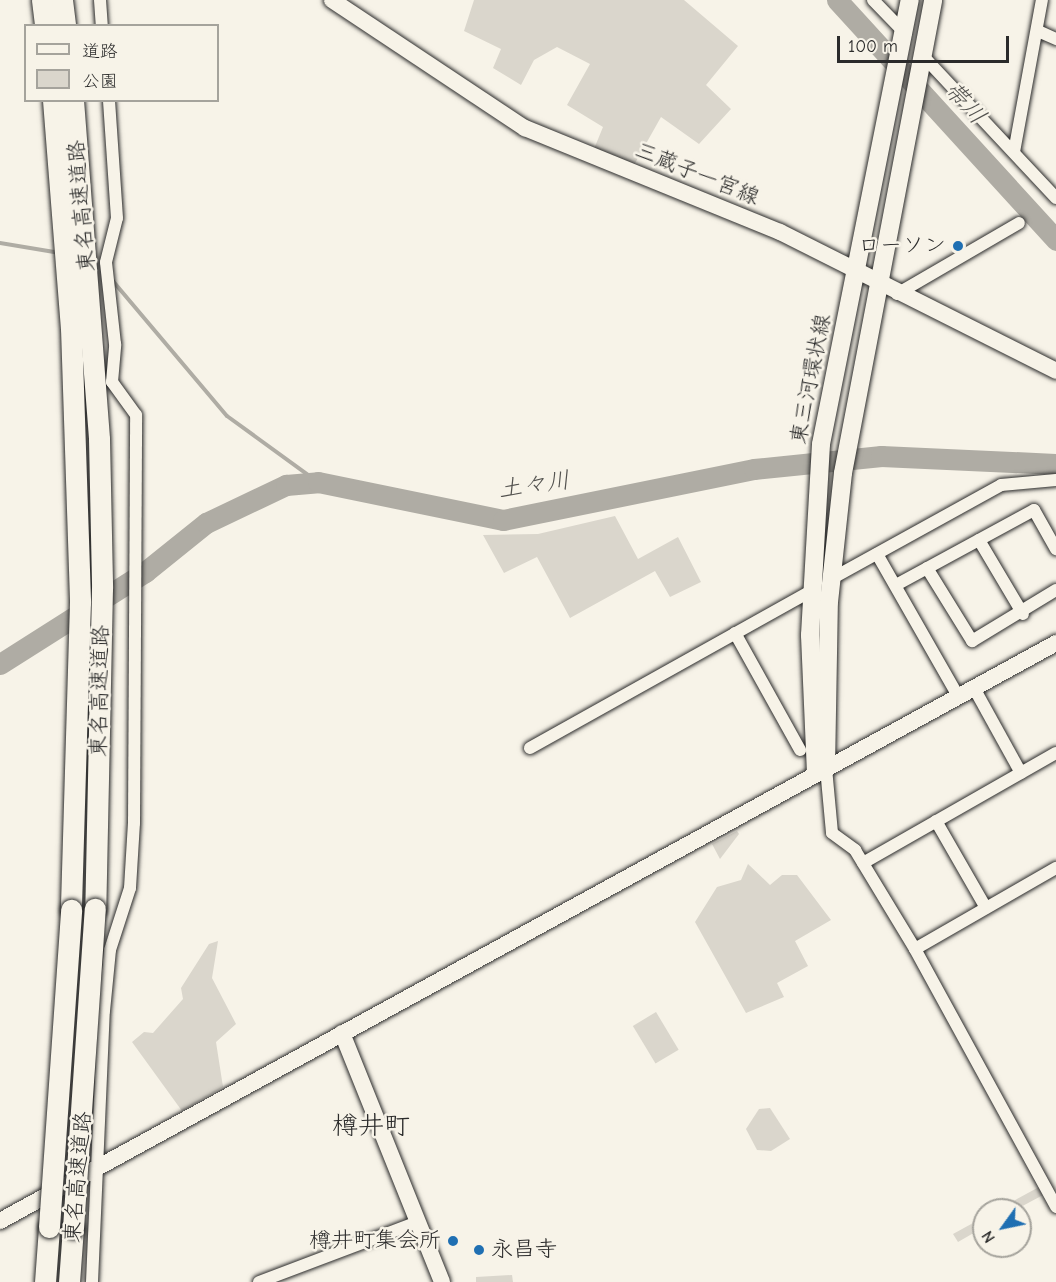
<!DOCTYPE html>
<html>
<head>
<meta charset="utf-8">
<style>
	body { margin:0 }
	#map { position:relative; width:1056px; height:1282px; overflow:hidden; background:#f7f3e8; font-family:"Comic Neue","Klee One",sans-serif }
	div>[style] { position:absolute }
	[style*='--x'] { left:calc(var(--x)*1px); top:calc(var(--y)*1px); width:calc(var(--w)*1px); rotate:calc(var(--a)*1deg) }
	.green>* { inset:0; background:#dad6cc; transform-origin:0 0 }
	.stream>* { height:4px; margin:-2px; padding:0 2px; transform-origin:2px; border-radius:2px; background:#afaca4 }
	.river>* { height:21px; margin:-10.5px; padding:0 10.5px; transform-origin:10.5px; border-radius:10.5px; background:#afaca4 }
	.roads { filter:drop-shadow(0 0 2px #2b2b2b) drop-shadow(0 0 2px #2b2b2b) }
	.street>* { height:12px; margin:-6px; padding:0 6px; transform-origin:6px; border-radius:6px; background:#f7f3e8 }
	.secondary>* { height:16px; margin:-8px; padding:0 8px; transform-origin:8px; border-radius:8px; background:#f7f3e8 }
	.primary>* { height:18px; margin:-9px; padding:0 9px; transform-origin:9px; border-radius:9px; background:#f7f3e8 }
	.highway>* { height:21px; margin:-10.5px; padding:0 10.5px; transform-origin:10.5px; border-radius:10.5px; background:#f7f3e8 }
	.bridges { filter:drop-shadow(0 0 2px #2b2b2b) drop-shadow(0 0 2px #2b2b2b) }
	.highway-bridge>* { height:21px; margin:-10.5px; padding:0 10.5px; transform-origin:10.5px; border-radius:10.5px; background:#f7f3e8 }
	.dots>* { width:16px; height:16px; translate:-50% -50%; box-sizing:border-box; border:3px solid #f7f3e8; border-radius:50% }
	span { translate:-50% -50%; white-space:nowrap; text-align:center; line-height:1.15; -webkit-text-stroke:5px #f7f3e8; paint-order:stroke }
	.street-label { font-size:22px; color:#2b2b2b }
	.poi-label { font-size:22px; color:#2b2b2b }
	.right { translate:-100% -50%; text-align:right }
	.left { translate:0 -50%; text-align:left }
	.water-label { font-size:24px; color:#53524f; font-style:italic }
	.quarter-label { font-size:26px; color:#2b2b2b }
	.legend { position:absolute; left:24px; top:24px; width:195px; height:78px; box-sizing:border-box; background:#f7f3e8; border:2px solid #a5a39c; margin:0; padding:8px 10px; list-style:none; font-size:18px; color:#2b2b2b }
	.legend li { display:flex; align-items:center; gap:12px; height:30px }
	.legend b { width:30px; border:2px solid #a5a39c }
	.north { position:absolute; left:972px; top:1198px; width:60px; height:60px; box-sizing:border-box; background:#f7f3e8; border:2px solid #a5a39c; border-radius:50%; rotate:237deg; font-size:16px; font-weight:700; line-height:24px; text-align:center; color:#2b2b2b }
	.north::after { content:''; display:block; margin:auto; width:21px; height:27px; background:#1f6fb2; clip-path:polygon(50% 0,100% 100%,50% 72%,0 100%) }
	.scale { position:absolute; left:837px; top:36px; width:172px; height:27px; box-sizing:border-box; border:3px solid #2b2b2b; border-top:0; padding-left:8px; font-size:18px; line-height:21px; white-space:nowrap; color:#2b2b2b; -webkit-text-stroke:4px #f7f3e8; paint-order:stroke }
</style>
</head>
<body>
<div id="map">
	<div class="green">
		<i style="clip-path:polygon(474px 0,684px 0,738px 46px,706px 85px,731px 109px,699px 144px,661px 117px,634px 165px,594px 149px,603px 127px,567px 105px,590px 64px,557px 47px,534px 60px,521px 85px,493px 68px,501px 49px,464px 31px)"></i>
		<i style="clip-path:polygon(615px 516px,638px 559px,678px 537px,701px 582px,670px 597px,655px 571px,570px 618px,537px 557px,504px 573px,483px 535px,538px 534px)"></i>
		<i style="clip-path:polygon(737px 831px,739px 834px,720px 859px,712px 844px)"></i>
		<i style="clip-path:polygon(748px 864px,770px 885px,782px 875px,797px 875px,831px 920px,795px 941px,808px 966px,777px 983px,784px 997px,746px 1013px,695px 922px,717px 887px,741px 880px)"></i>
		<i style="clip-path:polygon(218px 941px,212px 978px,236px 1024px,216px 1042px,223px 1087px,182px 1111px,132px 1042px,144px 1032px,153px 1033px,183px 999px,181px 988px,209px 944px)"></i>
		<i style="left:656px;top:1012px;width:44px;height:27px;rotate:59deg"></i>
		<i style="clip-path:polygon(770px 1108px,790px 1139px,771px 1151px,757px 1150px,746px 1129px,759px 1109px)"></i>
		<i style="clip-path:polygon(1039px 1187px,1043px 1195px,1015px 1210px,997px 1210px)"></i>
		<i style="clip-path:polygon(984px 1217px,984px 1227px,958px 1242px,953px 1234px)"></i>
		<i style="clip-path:polygon(512px 1275px,513px 1282px,476px 1282px,476px 1277px)"></i>
	</div>
	<div class="stream">
		<i style="--x:0;--y:243;--w:61;--a:9.5"></i>
		<i style="--x:112;--y:280;--w:178;--a:49.8"></i>
		<i style="--x:227;--y:416;--w:112;--a:36"></i>
	</div>
	<div class="river">
		<i style="--x:837;--y:0;--w:325;--a:47.6"></i>
		<i style="--x:0;--y:664;--w:172;--a:-32.4"></i>
		<i style="--x:145;--y:572;--w:78;--a:-38.8"></i>
		<i style="--x:206;--y:523;--w:89;--a:-25.4"></i>
		<i style="--x:286;--y:485;--w:32;--a:-5"></i>
		<i style="--x:318;--y:482;--w:189;--a:11.6"></i>
		<i style="--x:503;--y:520;--w:256;--a:-11.5"></i>
		<i style="--x:754;--y:469;--w:128;--a:-5.8"></i>
		<i style="--x:881;--y:456;--w:175;--a:2.6"></i>
	</div>
	<div class="roads">
		<div class="street">
			<i style="--x:100;--y:0;--w:26;--a:86"></i>
			<i style="--x:873;--y:0;--w:47;--a:45.9"></i>
			<i style="--x:1038;--y:31;--w:20;--a:24"></i>
			<i style="--x:924;--y:57;--w:193;--a:46.9"></i>
			<i style="--x:1014;--y:152;--w:155;--a:-79.6"></i>
			<i style="--x:897;--y:294;--w:141;--a:-30.2"></i>
			<i style="--x:979;--y:540;--w:86;--a:59.3"></i>
			<i style="--x:877;--y:554;--w:163;--a:60.3"></i>
			<i style="--x:927;--y:568;--w:86;--a:58.3"></i>
			<i style="--x:972;--y:641;--w:98;--a:-31.3"></i>
			<i style="--x:831;--y:579;--w:194;--a:-28.9"></i>
			<i style="--x:1001;--y:485;--w:55;--a:-5.2"></i>
			<i style="--x:896;--y:585;--w:157;--a:-28.5"></i>
			<i style="--x:1034;--y:510;--w:45;--a:60.6"></i>
			<i style="--x:735;--y:633;--w:134;--a:60.9"></i>
			<i style="--x:974;--y:688;--w:97;--a:61.1"></i>
			<i style="--x:530;--y:748;--w:322;--a:-29.2"></i>
			<i style="--x:826;--y:768;--w:65;--a:84.7"></i>
			<i style="--x:832;--y:833;--w:29;--a:36"></i>
			<i style="--x:855;--y:850;--w:116;--a:58.8"></i>
			<i style="--x:915;--y:949;--w:294;--a:61.3"></i>
			<i style="--x:936;--y:821;--w:100;--a:60.1"></i>
			<i style="--x:863;--y:863;--w:222;--a:-29.7"></i>
			<i style="--x:915;--y:949;--w:163;--a:-29.9"></i>
			<i style="--x:92;--y:1282;--w:271;--a:-87.5"></i>
			<i style="--x:104;--y:1011;--w:61;--a:-84.4"></i>
			<i style="--x:110;--y:950;--w:65;--a:-72.1"></i>
			<i style="--x:130;--y:888;--w:65;--a:-86.5"></i>
			<i style="--x:134;--y:823;--w:408;--a:-89.7"></i>
			<i style="--x:136;--y:415;--w:41;--a:-126"></i>
			<i style="--x:112;--y:382;--w:38;--a:-85"></i>
			<i style="--x:115;--y:344;--w:82;--a:-96.3"></i>
			<i style="--x:106;--y:262;--w:45;--a:-76"></i>
			<i style="--x:117;--y:218;--w:118;--a:-93.9"></i>
			<i style="--x:259;--y:1282;--w:170;--a:-20.7"></i>
		</div>
		<div class="secondary">
			<i style="--x:332;--y:0;--w:232;--a:33.6"></i>
			<i style="--x:525;--y:128;--w:275;--a:22.2"></i>
			<i style="--x:780;--y:232;--w:309;--a:26.7"></i>
			<i style="--x:342;--y:1033;--w:268;--a:68.1"></i>
			<i style="--x:0;--y:1221;--w:1204;--a:-28.69"></i>
		</div>
		<div class="primary">
			<i style="--x:826;--y:768;--w:166;--a:-89"></i>
			<i style="--x:829;--y:602;--w:130;--a:-83.8"></i>
			<i style="--x:843;--y:473;--w:481;--a:-79.2"></i>
			<i style="--x:816;--y:773;--w:138;--a:-92.5"></i>
			<i style="--x:810;--y:635;--w:191;--a:-86.7"></i>
			<i style="--x:821;--y:444;--w:453;--a:-78.7"></i>
		</div>
		<div class="highway">
			<i style="--x:42;--y:0;--w:26;--a:83"></i>
			<i style="--x:62;--y:0;--w:26;--a:83"></i>
			<i style="--x:53;--y:100;--w:229;--a:85.5"></i>
			<i style="--x:71;--y:328;--w:274;--a:88.1"></i>
			<i style="--x:80;--y:602;--w:308;--a:91.7"></i>
			<i style="--x:73;--y:100;--w:340;--a:85.6"></i>
			<i style="--x:99;--y:439;--w:149;--a:88.8"></i>
			<i style="--x:102;--y:588;--w:321;--a:91.2"></i>
			<i style="--x:45;--y:1282;--w:55;--a:-85.8"></i>
			<i style="--x:69;--y:1282;--w:54;--a:-85.8"></i>
		</div>
	</div>
	<div class="bridges">
		<div class="highway-bridge">
			<i style="--x:49;--y:1227;--w:318;--a:-86"></i>
			<i style="--x:73;--y:1228;--w:320;--a:-86.1"></i>
		</div>
	</div>
	<div class="dots">
		<i style="left:958px;top:246px;background:#1f6fb2"></i>
		<i style="left:453px;top:1241px;background:#1f6fb2"></i>
		<i style="left:479px;top:1250px;background:#1f6fb2"></i>
	</div>
	<div class="street-label">
		<span style="left:697px;top:174px;rotate:22deg">三蔵子一宮線</span>
		<span style="left:82px;top:206px;rotate:-95deg">東名高速道路</span>
		<span style="left:811px;top:379px;rotate:-79deg">東三河環状線</span>
		<span style="left:100px;top:691px;rotate:-89deg">東名高速道路</span>
		<span style="left:78px;top:1177px;rotate:-85deg">東名高速道路</span>
	</div>
	<div class="poi-label">
		<span class="right" style="left:946px;top:246px">ローソン</span>
		<span class="right" style="left:441px;top:1241px">樽井町集会所</span>
		<span class="left" style="left:491px;top:1250px">永昌寺</span>
	</div>
	<div class="water-label">
		<span style="left:965px;top:103px;rotate:48deg">帯川</span>
		<span style="left:534px;top:485px;rotate:-8deg">土々川</span>
	</div>
	<div class="quarter-label">
		<span style="left:371px;top:1127px">樽井町</span>
	</div>
	<ul class="legend">
	<li><b style="height:8px;background:#f7f3e8"></b>道路</li>
	<li><b style="height:16px;background:#dad6cc"></b>公園</li>
	</ul>
	<div class="north">N</div>
	<div class="scale">100 m</div>
</div>
</body>
</html>
